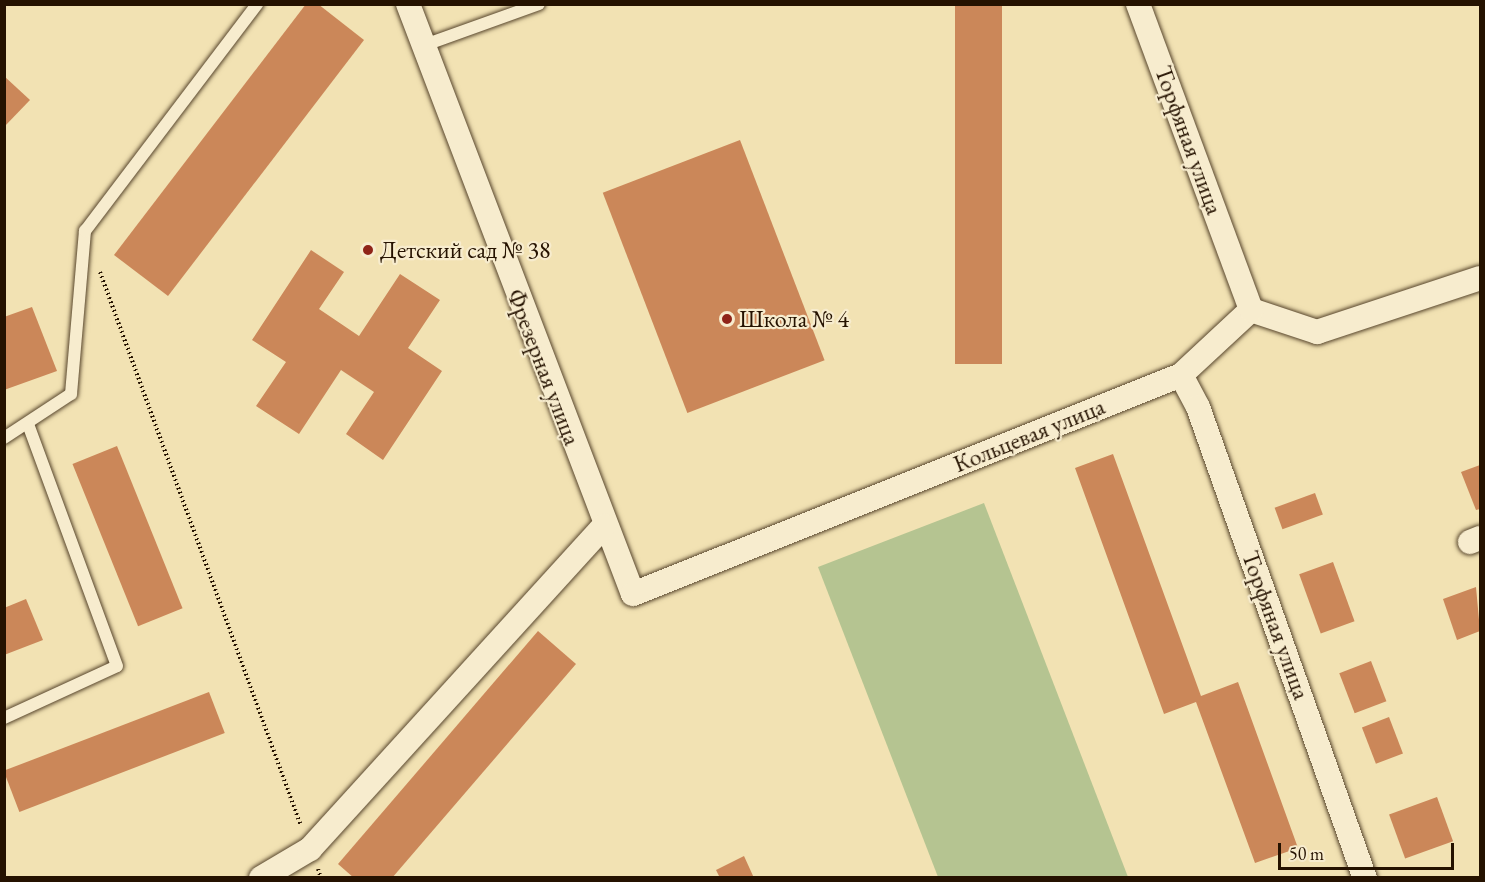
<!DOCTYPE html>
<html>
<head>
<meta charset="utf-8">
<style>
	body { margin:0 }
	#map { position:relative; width:1485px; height:882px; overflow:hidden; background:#f2e2b3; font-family:"EB Garamond",serif }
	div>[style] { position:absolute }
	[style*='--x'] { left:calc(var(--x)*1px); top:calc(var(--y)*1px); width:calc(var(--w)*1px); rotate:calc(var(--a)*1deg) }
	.green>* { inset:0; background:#b5c491 }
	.building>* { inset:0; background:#cb8759; transform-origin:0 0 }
	.path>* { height:4px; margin-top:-2px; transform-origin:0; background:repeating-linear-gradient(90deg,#251200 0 1.5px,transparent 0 4.5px) }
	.roads { filter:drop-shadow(0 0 2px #58462d) drop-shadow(0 0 2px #58462d) }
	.service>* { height:12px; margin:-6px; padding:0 6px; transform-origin:6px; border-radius:6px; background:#f7ecce }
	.minor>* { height:24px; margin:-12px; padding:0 12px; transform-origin:12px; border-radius:12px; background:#f7ecce }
	.dots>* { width:16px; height:16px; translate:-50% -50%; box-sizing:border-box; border:3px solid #f7ecce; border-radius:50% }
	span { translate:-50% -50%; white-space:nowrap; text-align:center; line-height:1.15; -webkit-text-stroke:4.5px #f7ecce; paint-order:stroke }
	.street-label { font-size:24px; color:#251200 }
	.poi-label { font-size:24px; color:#251200 }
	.left { translate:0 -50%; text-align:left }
	.frame { position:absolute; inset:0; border:6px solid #251200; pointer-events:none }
	.scale { position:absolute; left:1278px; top:843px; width:176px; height:27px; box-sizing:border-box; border:3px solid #251200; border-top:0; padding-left:8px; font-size:18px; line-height:21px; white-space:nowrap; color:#251200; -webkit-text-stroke:4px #f7ecce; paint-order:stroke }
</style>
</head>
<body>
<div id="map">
	<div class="green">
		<i style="clip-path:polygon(984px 503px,1128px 877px,938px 877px,818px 567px)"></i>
	</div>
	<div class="building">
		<i style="clip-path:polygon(306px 4px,318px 4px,364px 40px,168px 296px,114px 255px)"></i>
		<i style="left:955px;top:4px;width:47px;height:360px"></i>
		<i style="clip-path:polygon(4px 76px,30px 100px,4px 127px)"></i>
		<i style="left:740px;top:140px;width:236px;height:147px;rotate:69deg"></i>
		<i style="clip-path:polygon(311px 250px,344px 272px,319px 309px,359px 336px,400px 274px,440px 300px,408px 348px,442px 371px,383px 460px,346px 434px,374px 392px,341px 370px,299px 434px,256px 406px,286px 362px,252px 340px)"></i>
		<i style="clip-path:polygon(32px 307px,57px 371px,4px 390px,4px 317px)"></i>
		<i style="left:117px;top:446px;width:175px;height:48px;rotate:68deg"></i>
		<i style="clip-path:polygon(1113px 454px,1201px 696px,1238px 682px,1298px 848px,1255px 863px,1196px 702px,1164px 714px,1075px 468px)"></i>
		<i style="clip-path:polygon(1480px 465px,1480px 509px,1476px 510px,1461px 472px)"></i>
		<i style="left:1315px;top:493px;width:23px;height:43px;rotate:70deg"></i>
		<i style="left:1333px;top:562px;width:63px;height:36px;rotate:70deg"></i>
		<i style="clip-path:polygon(1476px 587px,1480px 631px,1457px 640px,1443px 599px)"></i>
		<i style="clip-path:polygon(26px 599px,43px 640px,4px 655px,4px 608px)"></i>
		<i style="clip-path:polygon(538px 631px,576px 664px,392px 878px,354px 878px,338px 864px)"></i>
		<i style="left:1371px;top:661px;width:43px;height:34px;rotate:69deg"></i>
		<i style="left:209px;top:692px;width:44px;height:220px;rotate:69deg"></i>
		<i style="left:1389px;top:717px;width:39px;height:29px;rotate:69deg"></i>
		<i style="left:1437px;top:797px;width:47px;height:51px;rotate:70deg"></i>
		<i style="clip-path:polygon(744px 856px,754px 878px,720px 878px,716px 870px)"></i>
	</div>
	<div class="path">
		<i style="--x:100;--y:272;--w:589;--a:70.06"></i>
		<i style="--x:318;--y:869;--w:9;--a:72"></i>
	</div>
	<div class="roads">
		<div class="service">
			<i style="--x:422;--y:46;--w:124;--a:-19.7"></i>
			<i style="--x:4;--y:438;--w:80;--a:-33.3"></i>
			<i style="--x:71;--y:394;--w:164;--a:-85.1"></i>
			<i style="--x:85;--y:231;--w:285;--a:-52.8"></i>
			<i style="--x:4;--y:718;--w:124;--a:-24.7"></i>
			<i style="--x:117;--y:666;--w:258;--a:-110.2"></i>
		</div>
		<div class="minor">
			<i style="--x:408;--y:4;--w:631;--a:69.13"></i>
			<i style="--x:633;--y:594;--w:590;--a:-21.78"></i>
			<i style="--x:1181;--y:375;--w:96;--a:-42.9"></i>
			<i style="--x:1251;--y:310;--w:70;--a:18.4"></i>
			<i style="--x:1317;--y:332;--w:172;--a:-18.3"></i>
			<i style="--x:1138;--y:4;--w:326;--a:69.7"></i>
			<i style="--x:1181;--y:375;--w:36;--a:62"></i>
			<i style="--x:1198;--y:407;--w:500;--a:70.5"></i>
			<i style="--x:1470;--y:542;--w:11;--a:-22"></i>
			<i style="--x:261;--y:878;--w:57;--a:-30.6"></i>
			<i style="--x:310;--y:849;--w:437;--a:-47.7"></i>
		</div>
	</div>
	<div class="dots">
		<i style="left:368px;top:250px;background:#8f2418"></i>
		<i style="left:727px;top:319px;background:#8f2418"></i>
	</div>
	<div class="street-label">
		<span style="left:1189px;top:140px;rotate:70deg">Торфяная улица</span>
		<span style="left:544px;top:367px;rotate:69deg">Фрезерная улица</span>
		<span style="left:1029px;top:435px;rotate:-22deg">Кольцевая улица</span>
		<span style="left:1276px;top:625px;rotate:70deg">Торфяная улица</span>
	</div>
	<div class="poi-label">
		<span class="left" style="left:380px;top:250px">Детский сад № 38</span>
		<span class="left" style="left:739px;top:319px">Школа № 4</span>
	</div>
	<div class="frame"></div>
	<div class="scale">50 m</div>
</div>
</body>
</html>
